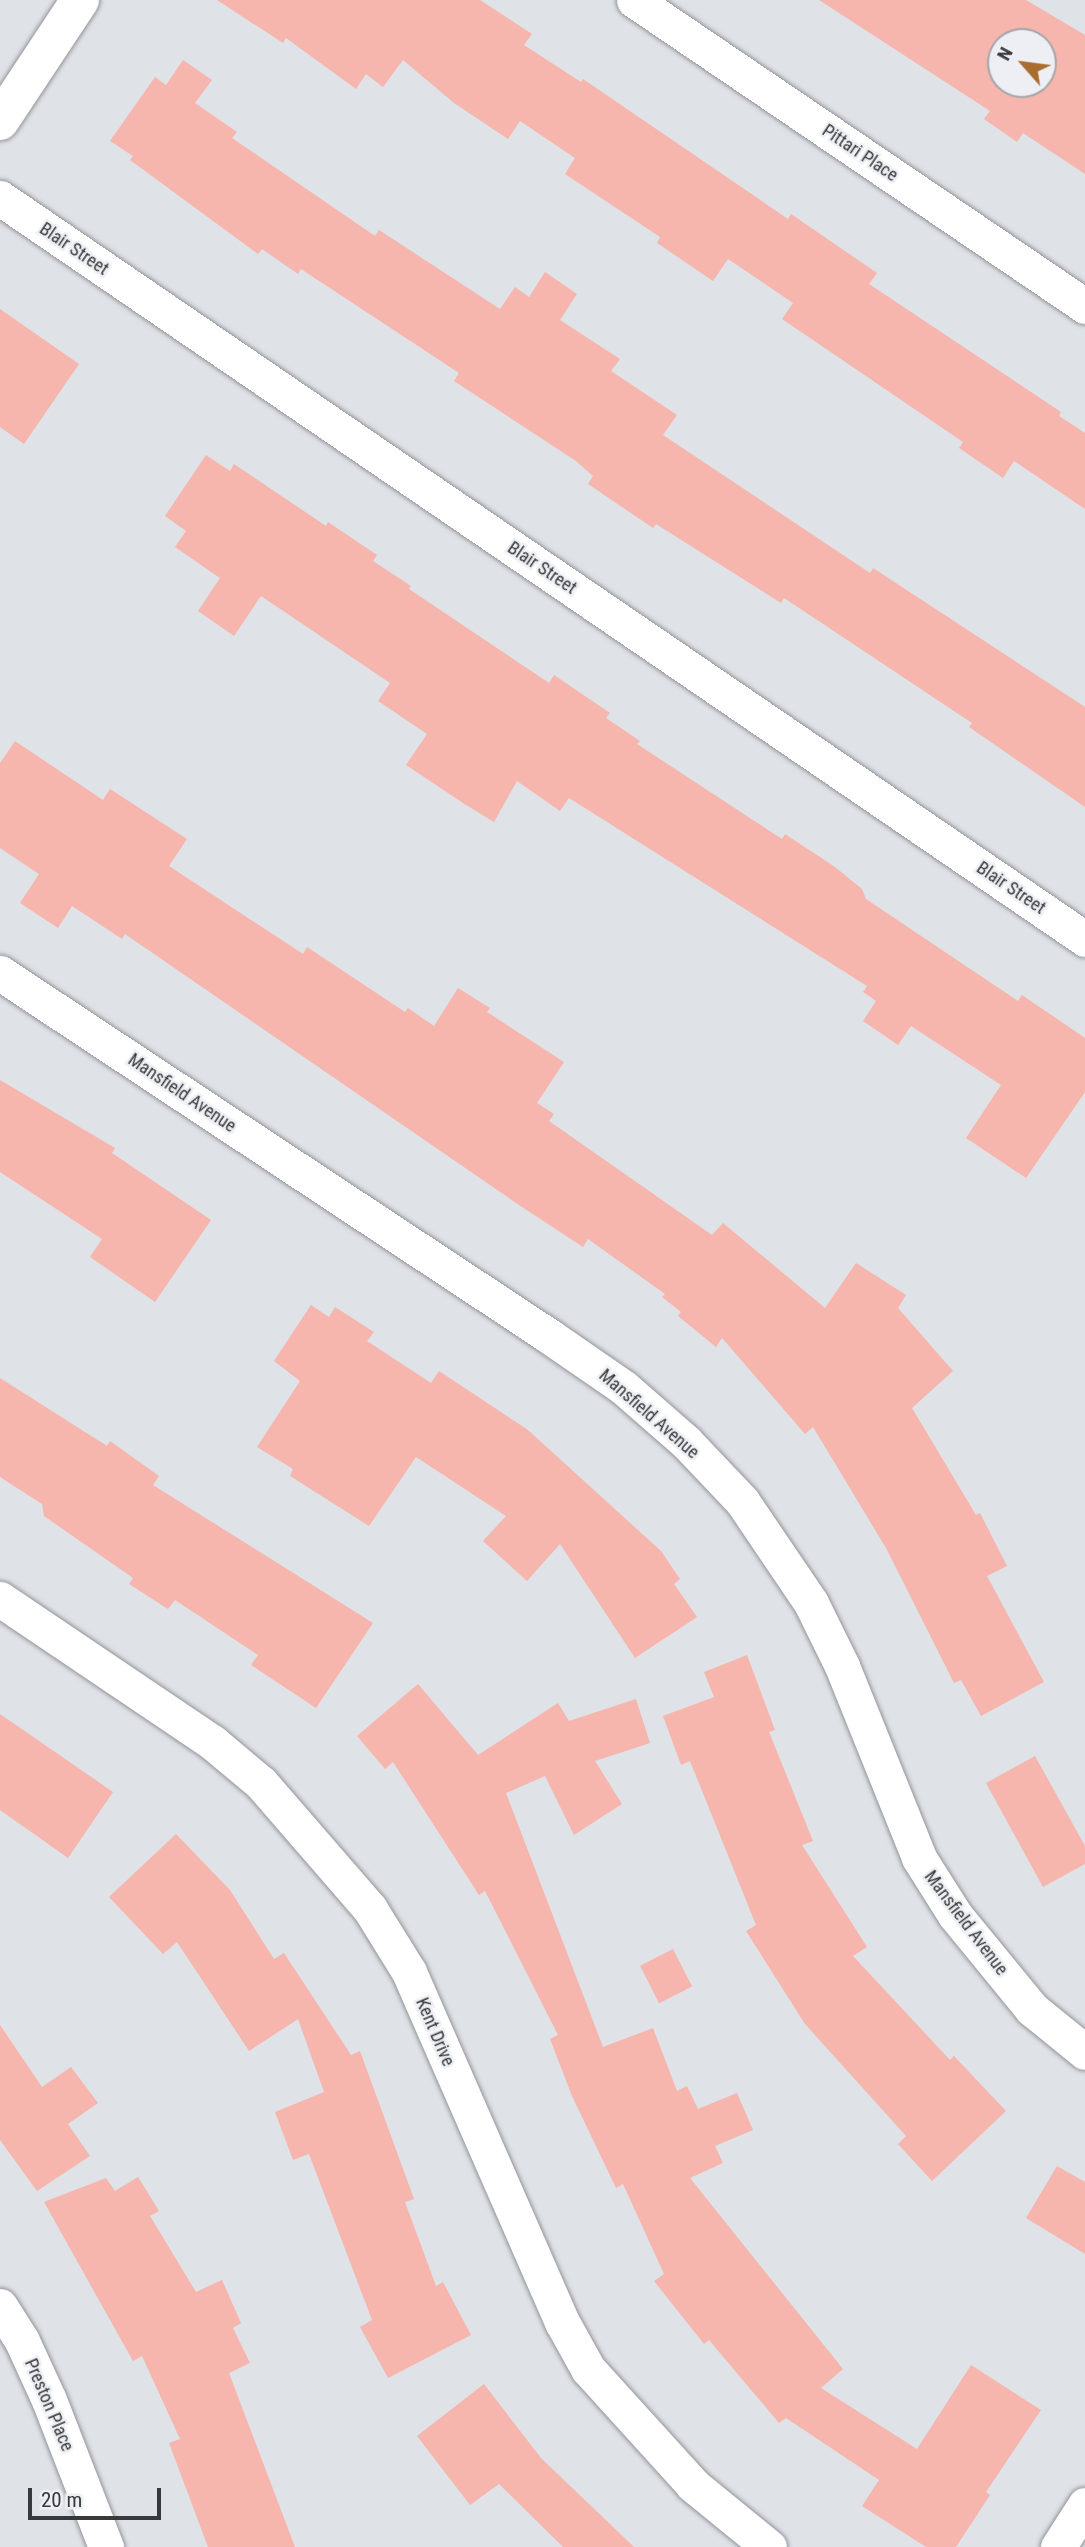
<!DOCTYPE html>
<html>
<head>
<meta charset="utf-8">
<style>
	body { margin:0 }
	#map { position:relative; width:1085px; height:2547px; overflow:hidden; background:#dfe2e7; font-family:"Roboto Condensed",sans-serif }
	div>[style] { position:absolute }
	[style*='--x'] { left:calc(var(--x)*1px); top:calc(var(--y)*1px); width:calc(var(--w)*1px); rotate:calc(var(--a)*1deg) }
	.building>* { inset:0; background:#f6b5ad; transform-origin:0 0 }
	.roads { filter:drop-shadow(0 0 2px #929499) drop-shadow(0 0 2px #929499) }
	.minor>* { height:35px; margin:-17.5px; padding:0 17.5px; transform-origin:17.5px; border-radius:17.5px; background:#fff }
	.tertiary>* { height:38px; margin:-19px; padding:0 19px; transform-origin:19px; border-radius:19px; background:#fff }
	span { translate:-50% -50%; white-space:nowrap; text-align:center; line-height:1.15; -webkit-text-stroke:5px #edeff4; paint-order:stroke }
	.street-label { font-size:18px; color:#38393b }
	.north { position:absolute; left:987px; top:28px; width:70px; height:70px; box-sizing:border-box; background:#edeff4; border:2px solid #a5a6aa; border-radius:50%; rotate:298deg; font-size:19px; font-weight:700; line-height:28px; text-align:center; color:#38393b }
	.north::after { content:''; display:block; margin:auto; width:24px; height:32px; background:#a86d2f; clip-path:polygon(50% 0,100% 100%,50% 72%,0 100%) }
	.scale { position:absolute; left:28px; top:2488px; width:133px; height:32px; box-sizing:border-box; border:4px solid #38393b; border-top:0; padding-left:9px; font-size:21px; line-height:24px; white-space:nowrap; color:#38393b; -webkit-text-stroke:5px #edeff4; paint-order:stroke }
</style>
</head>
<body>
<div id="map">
	<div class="building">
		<i style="clip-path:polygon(217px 0,480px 0,532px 34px,524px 45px,581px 82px,583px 79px,788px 219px,791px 214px,877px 273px,869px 284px,1061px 412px,1059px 416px,1085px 433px,1085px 509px,1014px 461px,1003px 478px,959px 448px,963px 442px,782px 319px,793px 303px,728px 259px,713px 281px,657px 243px,660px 237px,565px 174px,575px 158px,520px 121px,508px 139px,454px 103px,403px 60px,383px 87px,366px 74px,356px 89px,286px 38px,283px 43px)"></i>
		<i style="clip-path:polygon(evenodd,819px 0,1026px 0,1085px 35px,1085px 174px,1023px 133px,1017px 142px,984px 119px,990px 111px,819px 0,1001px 42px,1043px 42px,1043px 84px,1001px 84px,1001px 42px)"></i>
		<i style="clip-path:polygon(183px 60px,212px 80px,195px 103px,237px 132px,232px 138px,375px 236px,379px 230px,500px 309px,515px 287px,529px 297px,545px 272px,577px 294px,560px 320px,620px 359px,611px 371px,677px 415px,663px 435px,870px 573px,873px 568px,1085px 707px,1085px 807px,969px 727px,972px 723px,784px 598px,781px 603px,656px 524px,653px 528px,588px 484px,593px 476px,576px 461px,454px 381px,459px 373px,301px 269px,298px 274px,262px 249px,258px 254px,130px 160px,133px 156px,110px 141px,155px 77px,166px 85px)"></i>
		<i style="clip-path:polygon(0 309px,79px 364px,24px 444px,0 427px)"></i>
		<i style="clip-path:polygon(206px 455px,230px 471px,234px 464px,326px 526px,328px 522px,377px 555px,373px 561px,411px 586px,409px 589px,549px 683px,554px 675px,610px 713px,606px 718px,640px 741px,637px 744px,782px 839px,785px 834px,835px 867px,862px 889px,866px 899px,1018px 1001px,1022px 995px,1085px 1038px,1085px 1092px,1026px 1178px,966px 1138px,1001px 1085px,911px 1026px,898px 1045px,863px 1021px,876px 1001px,863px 992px,867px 986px,569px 798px,560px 811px,517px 781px,494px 822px,466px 805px,406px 765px,427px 734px,378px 701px,390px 683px,261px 596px,234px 636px,198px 611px,220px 578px,175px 547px,186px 531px,165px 516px)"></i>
		<i style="clip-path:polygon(15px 741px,103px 800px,110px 789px,187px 839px,169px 866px,303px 954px,307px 947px,405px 1012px,408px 1008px,434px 1026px,458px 988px,490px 1008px,487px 1012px,564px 1062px,537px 1103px,554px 1114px,549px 1121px,712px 1235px,723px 1223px,825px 1308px,856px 1263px,906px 1295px,898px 1308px,953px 1371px,912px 1408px,976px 1515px,980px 1513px,1007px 1566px,987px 1576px,1044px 1682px,981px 1716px,961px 1680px,954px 1683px,886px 1548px,813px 1427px,805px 1434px,722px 1338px,716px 1347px,678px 1316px,681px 1312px,662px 1297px,665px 1294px,588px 1239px,583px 1247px,516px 1203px,125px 934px,122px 939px,72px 906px,58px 928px,20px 903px,39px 874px,0 848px,0 763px)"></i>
		<i style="clip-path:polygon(0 1080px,115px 1148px,112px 1153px,211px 1220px,155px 1302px,90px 1257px,102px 1239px,0 1172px)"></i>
		<i style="clip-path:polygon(311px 1305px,329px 1317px,335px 1307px,374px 1332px,367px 1341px,431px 1383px,439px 1371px,528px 1430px,661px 1551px,680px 1579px,674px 1584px,697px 1617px,635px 1658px,560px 1544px,527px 1581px,483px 1541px,506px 1516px,416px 1457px,369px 1526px,290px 1476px,293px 1469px,257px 1447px,300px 1381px,274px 1361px)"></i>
		<i style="clip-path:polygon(0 1378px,107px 1446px,110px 1441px,159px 1476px,153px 1485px,373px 1623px,316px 1708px,251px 1665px,258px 1655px,175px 1600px,168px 1609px,129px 1584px,133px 1578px,44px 1516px,42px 1504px,0 1477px)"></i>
		<i style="clip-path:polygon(747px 1655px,775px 1730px,769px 1732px,813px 1841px,802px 1845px,867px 1947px,853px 1956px,950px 2060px,954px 2056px,1006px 2111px,932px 2181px,898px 2144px,906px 2136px,805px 2024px,746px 1931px,756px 1925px,690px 1761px,681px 1765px,663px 1716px,714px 1697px,704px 1672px)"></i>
		<i style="clip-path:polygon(418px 1684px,478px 1755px,558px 1703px,569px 1721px,636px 1699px,650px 1743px,595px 1761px,622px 1804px,574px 1835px,545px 1776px,506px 1793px,603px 2047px,653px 2028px,677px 2091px,687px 2086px,698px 2109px,737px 2093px,753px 2130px,715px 2146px,723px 2163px,690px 2178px,843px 2369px,821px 2388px,917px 2449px,971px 2365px,1041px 2410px,986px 2492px,990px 2495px,956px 2547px,926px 2547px,862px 2506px,879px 2480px,786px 2418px,779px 2423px,709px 2340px,704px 2344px,654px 2281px,664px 2274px,623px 2184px,616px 2188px,572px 2096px,550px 2039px,558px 2035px,485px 1891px,479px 1895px,393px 1762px,385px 1769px,357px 1736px)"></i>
		<i style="clip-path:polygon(0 1714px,113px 1792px,68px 1858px,0 1810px)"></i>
		<i style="clip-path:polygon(1035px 1756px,1085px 1846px,1085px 1864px,1043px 1887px,986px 1783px)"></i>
		<i style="clip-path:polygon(176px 1834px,230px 1890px,274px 1959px,284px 1953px,351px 2055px,360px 2051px,414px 2199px,405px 2202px,436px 2286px,443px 2282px,471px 2335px,388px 2378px,360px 2327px,372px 2320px,309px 2154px,293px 2160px,275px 2112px,324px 2092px,298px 2019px,249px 2051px,177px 1942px,163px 1954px,109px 1897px)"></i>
		<i style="left:673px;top:1949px;width:42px;height:37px;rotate:63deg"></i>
		<i style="clip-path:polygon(0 2025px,42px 2087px,71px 2067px,98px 2103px,68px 2124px,90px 2156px,37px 2191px,0 2140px)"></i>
		<i style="clip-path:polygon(1057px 2166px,1085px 2182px,1085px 2254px,1026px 2218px)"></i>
		<i style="clip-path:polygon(138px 2177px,159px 2211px,150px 2216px,196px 2292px,222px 2280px,241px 2323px,233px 2328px,250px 2363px,229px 2373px,295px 2547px,208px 2547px,169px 2443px,180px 2439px,142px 2356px,133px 2361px,44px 2202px,106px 2178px,115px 2191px)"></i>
		<i style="clip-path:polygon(484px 2384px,541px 2458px,634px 2547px,563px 2547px,499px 2484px,470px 2505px,417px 2436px)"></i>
	</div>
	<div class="roads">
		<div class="minor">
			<i style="--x:634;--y:0;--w:545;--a:34.16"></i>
			<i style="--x:0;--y:198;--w:1314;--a:34.33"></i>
			<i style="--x:0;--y:973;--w:658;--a:33.47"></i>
			<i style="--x:549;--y:1336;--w:90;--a:34.6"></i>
			<i style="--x:623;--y:1387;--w:84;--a:41.1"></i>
			<i style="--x:686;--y:1442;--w:81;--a:46.5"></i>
			<i style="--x:742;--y:1501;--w:123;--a:55.9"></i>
			<i style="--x:811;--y:1603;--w:70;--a:63.8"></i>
			<i style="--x:842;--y:1666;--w:207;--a:68.1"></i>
			<i style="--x:919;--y:1858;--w:67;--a:57.7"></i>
			<i style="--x:955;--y:1915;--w:122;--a:50.7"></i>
			<i style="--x:1032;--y:2009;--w:68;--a:39.1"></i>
			<i style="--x:0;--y:1599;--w:256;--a:34"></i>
			<i style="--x:212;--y:1742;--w:64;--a:39.9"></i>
			<i style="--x:261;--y:1783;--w:167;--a:49.1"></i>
			<i style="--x:370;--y:1909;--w:74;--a:58.2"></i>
			<i style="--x:409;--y:1972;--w:382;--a:66.4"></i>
			<i style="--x:562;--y:2322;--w:54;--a:61"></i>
			<i style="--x:588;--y:2369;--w:156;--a:47.8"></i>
			<i style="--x:693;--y:2485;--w:98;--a:39.2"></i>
			<i style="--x:0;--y:2306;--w:41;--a:57.8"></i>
			<i style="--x:22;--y:2341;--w:65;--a:65.4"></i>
			<i style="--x:49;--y:2400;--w:158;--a:68.8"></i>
			<i style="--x:1058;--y:2547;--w:50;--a:-57.3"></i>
		</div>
		<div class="tertiary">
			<i style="--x:0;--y:121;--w:145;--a:-56.5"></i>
		</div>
	</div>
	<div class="street-label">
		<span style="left:860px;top:153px;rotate:34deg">Pittari Place</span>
		<span style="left:74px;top:249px;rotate:34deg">Blair Street</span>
		<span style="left:542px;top:568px;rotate:34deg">Blair Street</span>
		<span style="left:1011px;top:888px;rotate:34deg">Blair Street</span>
		<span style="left:182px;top:1093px;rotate:34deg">Mansfield Avenue</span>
		<span style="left:649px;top:1414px;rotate:41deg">Mansfield Avenue</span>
		<span style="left:966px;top:1923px;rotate:53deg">Mansfield Avenue</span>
		<span style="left:435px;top:2032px;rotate:67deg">Kent Drive</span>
		<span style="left:49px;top:2405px;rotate:67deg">Preston Place</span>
	</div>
	<div class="north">N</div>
	<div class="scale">20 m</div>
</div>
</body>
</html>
